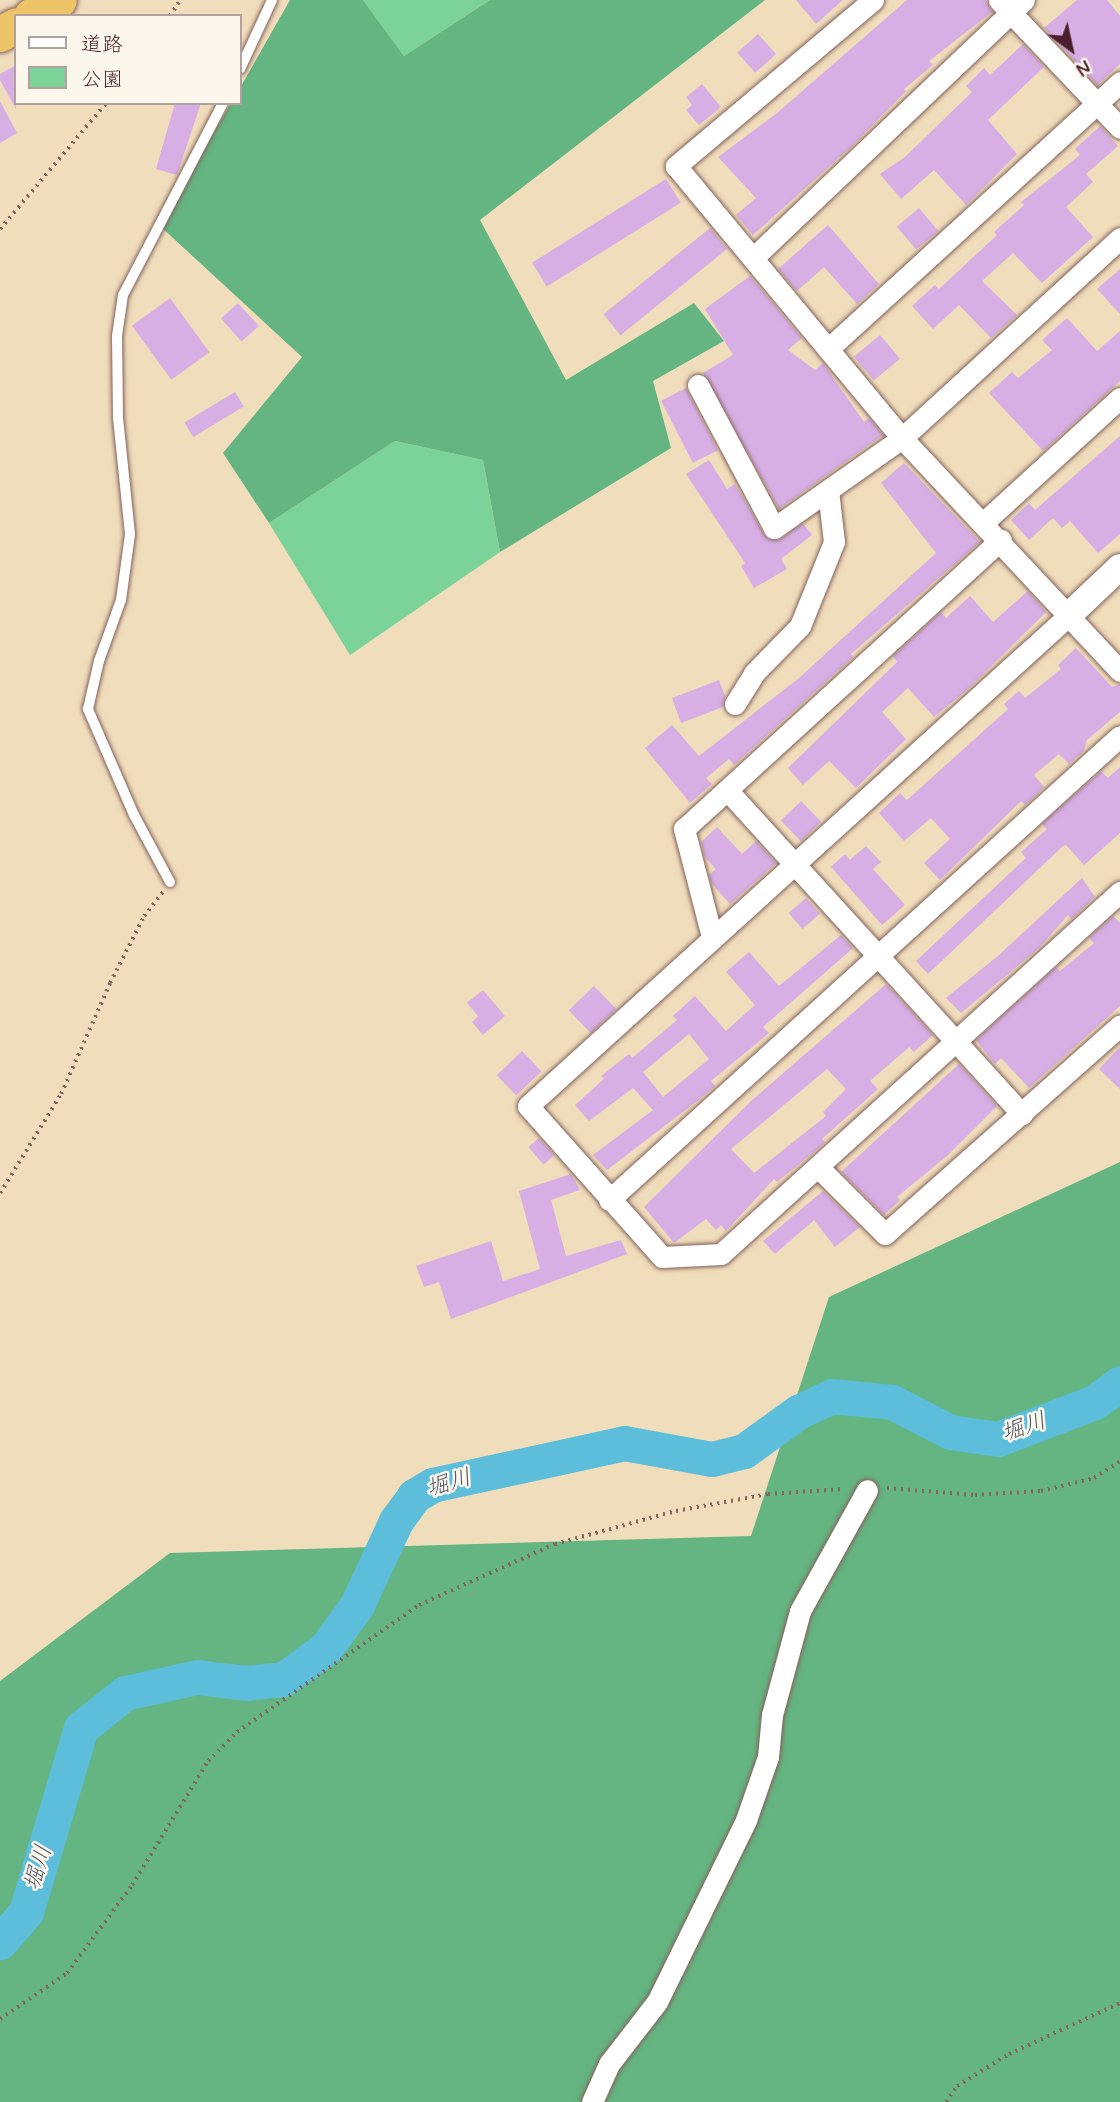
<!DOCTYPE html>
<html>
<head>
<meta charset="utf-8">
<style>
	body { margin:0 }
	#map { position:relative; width:1120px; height:2102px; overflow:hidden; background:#f0ddbb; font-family:Mynerve,"Klee One",sans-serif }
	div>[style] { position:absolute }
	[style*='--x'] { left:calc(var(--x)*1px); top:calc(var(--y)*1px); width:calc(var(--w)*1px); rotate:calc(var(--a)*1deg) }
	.green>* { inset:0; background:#7bd399 }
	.forest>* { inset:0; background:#64b581 }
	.river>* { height:35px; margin:-17.5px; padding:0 17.5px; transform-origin:17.5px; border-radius:17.5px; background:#5cbedb }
	.building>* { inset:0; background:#d7afe5; transform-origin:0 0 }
	.path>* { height:3.5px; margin-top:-1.75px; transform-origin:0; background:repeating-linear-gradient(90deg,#84625d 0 2px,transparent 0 7px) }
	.roads { filter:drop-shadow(0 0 2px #84625d) drop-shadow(0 0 2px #84625d) }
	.service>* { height:10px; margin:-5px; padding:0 5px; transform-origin:5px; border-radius:5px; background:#fff }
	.minor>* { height:21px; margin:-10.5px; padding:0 10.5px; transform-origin:10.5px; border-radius:10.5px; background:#fff }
	.tertiary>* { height:26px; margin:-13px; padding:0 13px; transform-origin:13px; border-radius:13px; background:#fff }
	.trunk>* { height:35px; margin:-17.5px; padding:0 17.5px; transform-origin:17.5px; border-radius:17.5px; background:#eec469 }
	span { translate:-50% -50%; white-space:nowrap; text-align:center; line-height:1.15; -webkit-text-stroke:5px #fbf7ec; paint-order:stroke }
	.water-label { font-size:23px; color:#505769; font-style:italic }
	.legend { position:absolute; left:14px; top:14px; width:228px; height:91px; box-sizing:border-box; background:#fbf7ec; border:2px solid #b4a19f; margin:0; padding:9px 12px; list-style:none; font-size:21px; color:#4a1f2b }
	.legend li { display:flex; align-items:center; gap:14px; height:35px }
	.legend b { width:35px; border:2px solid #b4a19f }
	.north { position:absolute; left:1036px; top:14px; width:70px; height:70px; -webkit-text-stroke:5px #fbf7ec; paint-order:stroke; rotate:147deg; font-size:19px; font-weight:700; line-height:28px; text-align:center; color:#4a1f2b }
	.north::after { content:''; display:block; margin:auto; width:24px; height:32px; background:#4a1f2b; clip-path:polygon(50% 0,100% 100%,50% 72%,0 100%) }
</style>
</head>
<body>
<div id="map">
	<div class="green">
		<i style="clip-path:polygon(363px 0,490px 0,404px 56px)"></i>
		<i style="clip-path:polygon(395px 441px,483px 460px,500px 552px,350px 655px,269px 523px)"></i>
	</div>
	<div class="forest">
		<i style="clip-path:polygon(290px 0,363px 0,404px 56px,490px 0,765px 0,480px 220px,566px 380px,694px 303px,724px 341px,653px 381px,671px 448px,500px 552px,483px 460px,395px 441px,269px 523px,223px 453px,302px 357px,160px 226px,231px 103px,240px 103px,240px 88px)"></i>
		<i style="clip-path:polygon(1120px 1162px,1120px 2102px,0 2102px,0 1681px,170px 1553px,751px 1536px,829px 1297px)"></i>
	</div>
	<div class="river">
		<i style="--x:0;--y:1942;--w:40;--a:-49"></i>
		<i style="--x:26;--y:1912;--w:192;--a:-73.4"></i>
		<i style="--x:81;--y:1728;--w:56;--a:-38.5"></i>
		<i style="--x:125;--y:1693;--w:74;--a:-12.5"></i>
		<i style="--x:197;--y:1677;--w:49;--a:7"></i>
		<i style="--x:246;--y:1683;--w:38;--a:-6"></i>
		<i style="--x:284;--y:1679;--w:52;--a:-36.4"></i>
		<i style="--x:326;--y:1648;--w:53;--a:-54.2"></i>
		<i style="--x:357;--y:1605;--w:93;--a:-65.1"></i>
		<i style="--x:396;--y:1521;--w:31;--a:-54"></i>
		<i style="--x:414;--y:1496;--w:21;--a:-31"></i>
		<i style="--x:432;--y:1485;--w:197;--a:-12.3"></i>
		<i style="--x:624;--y:1443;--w:89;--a:10.3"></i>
		<i style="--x:712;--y:1459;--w:33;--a:-14"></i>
		<i style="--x:744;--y:1451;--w:67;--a:-35.8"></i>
		<i style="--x:798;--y:1412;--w:38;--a:-25"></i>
		<i style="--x:832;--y:1396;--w:60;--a:5.7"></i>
		<i style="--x:892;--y:1402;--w:65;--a:27.3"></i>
		<i style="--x:950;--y:1432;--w:49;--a:8.3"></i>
		<i style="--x:998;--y:1439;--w:104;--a:-20.9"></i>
		<i style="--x:1095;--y:1402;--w:31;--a:-37"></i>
	</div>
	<div class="building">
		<i style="clip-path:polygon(796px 0,843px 0,816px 24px)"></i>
		<i style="clip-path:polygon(907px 0,986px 0,992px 12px,929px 61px,933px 65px,904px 89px,906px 91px,853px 145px,753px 235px,736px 215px,756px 198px,718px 157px,777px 113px)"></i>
		<i style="clip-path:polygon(1077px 0,1107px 0,1120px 16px,1120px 64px,1097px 85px,1044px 28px)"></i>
		<i style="left:758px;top:34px;width:27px;height:28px;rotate:48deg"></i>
		<i style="clip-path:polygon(1023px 44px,1044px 67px,988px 120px,1017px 154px,966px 205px,934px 170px,901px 199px,880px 174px,905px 157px,972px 92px,966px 86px,984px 68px,990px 75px)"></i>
		<i style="clip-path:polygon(16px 65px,16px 109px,0 80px,0 74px)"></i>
		<i style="clip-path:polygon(702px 84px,721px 107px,699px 125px,686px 110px,692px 105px,686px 97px)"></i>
		<i style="clip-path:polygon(0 101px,17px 133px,0 143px)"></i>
		<i style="clip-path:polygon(175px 103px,201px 103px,177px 175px,156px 169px)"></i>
		<i style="clip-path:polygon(1100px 126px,1118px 146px,1086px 174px,1093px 182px,1066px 207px,1093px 237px,1042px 283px,1013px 253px,982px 281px,1017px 315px,991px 338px,959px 305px,933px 329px,912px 306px,935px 285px,939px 289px,997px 235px,994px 232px,1024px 205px,1021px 202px,1080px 155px,1075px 149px)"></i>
		<i style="left:666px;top:179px;width:28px;height:158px;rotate:58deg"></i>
		<i style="left:919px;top:208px;width:30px;height:29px;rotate:50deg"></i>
		<i style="clip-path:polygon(828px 225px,879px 284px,857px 304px,824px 267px,797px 291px,778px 269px)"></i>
		<i style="left:710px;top:228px;width:27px;height:137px;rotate:51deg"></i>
		<i style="clip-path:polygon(1120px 269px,1120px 314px,1097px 289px)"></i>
		<i style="clip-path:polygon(750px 276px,802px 338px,788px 350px,815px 370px,823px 363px,864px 422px,869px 418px,883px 435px,779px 509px,703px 373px,733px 355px,705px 309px)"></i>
		<i style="left:170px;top:298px;width:67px;height:47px;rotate:54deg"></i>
		<i style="left:238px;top:303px;width:31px;height:23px;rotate:48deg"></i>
		<i style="clip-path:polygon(1067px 318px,1097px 351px,1120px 331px,1120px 381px,1043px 451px,989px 393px,1012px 372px,1018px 378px,1052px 350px,1042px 340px)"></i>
		<i style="left:880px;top:335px;width:31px;height:34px;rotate:50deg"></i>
		<i style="left:686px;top:388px;width:70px;height:28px;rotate:63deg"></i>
		<i style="left:235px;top:392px;width:17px;height:59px;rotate:59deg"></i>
		<i style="clip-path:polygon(1120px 436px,1120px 534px,1098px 553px,1070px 521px,1062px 528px,1053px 518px,1029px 540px,1011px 520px,1029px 503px,1035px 510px)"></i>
		<i style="clip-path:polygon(709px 460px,727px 489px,735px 484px,767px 539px,781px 539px,803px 523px,812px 535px,781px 559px,787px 569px,754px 588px,741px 566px,745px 563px,686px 474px)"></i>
		<i style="clip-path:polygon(904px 463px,980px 542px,851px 654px,853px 657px,734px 765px,729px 759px,706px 778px,712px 784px,690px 803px,645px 748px,672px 725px,699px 756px,799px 678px,936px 553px,881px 483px)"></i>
		<i style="clip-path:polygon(1028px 591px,1046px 612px,968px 689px,934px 717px,908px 688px,882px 712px,906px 739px,856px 788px,829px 761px,803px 785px,788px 768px,897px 662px,893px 656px,941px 612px,946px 618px,970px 596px,993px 622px)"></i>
		<i style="clip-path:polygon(1076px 648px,1112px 687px,1120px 684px,1120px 712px,1087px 740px,1084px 751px,1069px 764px,1059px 754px,1034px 775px,1044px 787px,1025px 805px,1021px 801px,940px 880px,924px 863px,950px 839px,931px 818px,904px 841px,879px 813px,900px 793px,907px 800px,1008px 709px,1004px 704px,1019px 691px,1025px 698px,1061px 669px,1058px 665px)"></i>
		<i style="clip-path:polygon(719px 680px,725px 696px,723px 707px,681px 723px,672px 698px)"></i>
		<i style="clip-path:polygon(1120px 767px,1120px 833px,1084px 865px,1066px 845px,1063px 846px,928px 974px,916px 961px,1026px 858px,1021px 852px,1047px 829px,1042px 824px,1101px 771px,1108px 778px)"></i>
		<i style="left:801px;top:801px;width:29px;height:28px;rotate:46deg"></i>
		<i style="clip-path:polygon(717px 827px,742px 854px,756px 841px,776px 863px,730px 904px,712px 884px,709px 875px,716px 869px,705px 857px,701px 842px)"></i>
		<i style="clip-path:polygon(866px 846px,881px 862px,873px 869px,905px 905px,882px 925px,831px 867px,845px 854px,850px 860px)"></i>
		<i style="clip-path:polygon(1082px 878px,1095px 897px,1071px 919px,1068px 915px,1039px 948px,961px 1013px,946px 998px,999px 955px)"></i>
		<i style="left:806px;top:898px;width:21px;height:23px;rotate:49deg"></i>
		<i style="clip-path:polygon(1113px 916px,1120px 923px,1120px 1006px,1029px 1088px,1001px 1058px,995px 1064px,976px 1040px,1056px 967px,1060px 971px,1094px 943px,1089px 938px)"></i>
		<i style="clip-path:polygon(evenodd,841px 935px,853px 948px,763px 1027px,769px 1033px,711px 1081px,715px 1086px,696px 1102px,607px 1170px,593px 1155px,653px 1110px,633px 1088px,589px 1121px,575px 1105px,604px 1079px,601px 1076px,629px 1054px,632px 1058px,677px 1020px,673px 1016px,695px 996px,726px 1031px,755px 1005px,726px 972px,749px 952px,779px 986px,841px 935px,689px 1034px,709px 1059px,663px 1097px,643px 1072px,689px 1034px)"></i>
		<i style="clip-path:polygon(evenodd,886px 984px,933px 1035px,914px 1052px,909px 1047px,870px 1081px,878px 1089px,822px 1139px,825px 1142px,820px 1147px,777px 1182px,774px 1179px,726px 1231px,721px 1225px,716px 1230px,706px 1219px,674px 1243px,644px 1207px,750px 1102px,886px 984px,827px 1069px,846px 1089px,823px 1112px,826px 1116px,754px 1173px,731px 1149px,827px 1069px)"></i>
		<i style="left:594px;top:986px;width:32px;height:35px;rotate:46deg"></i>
		<i style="clip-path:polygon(483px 990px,505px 1016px,483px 1035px,472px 1022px,478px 1016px,467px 1003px)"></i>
		<i style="clip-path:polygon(1120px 1047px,1120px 1089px,1099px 1069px)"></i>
		<i style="left:522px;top:1051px;width:28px;height:35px;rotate:46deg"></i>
		<i style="clip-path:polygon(959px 1064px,997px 1106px,948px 1155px,897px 1197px,900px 1200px,884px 1215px,841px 1172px)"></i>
		<i style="left:539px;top:1138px;width:23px;height:14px;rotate:49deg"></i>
		<i style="clip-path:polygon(571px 1174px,580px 1190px,551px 1200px,566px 1256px,621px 1240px,627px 1254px,451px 1319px,439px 1282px,424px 1287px,416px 1266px,491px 1241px,503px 1281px,540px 1269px,519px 1191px)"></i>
		<i style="clip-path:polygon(823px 1191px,860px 1227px,835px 1247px,814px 1220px,775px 1254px,763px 1241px)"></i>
	</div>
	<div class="path">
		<i style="--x:170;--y:16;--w:19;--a:-58"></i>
		<i style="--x:0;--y:229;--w:165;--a:-49.9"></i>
		<i style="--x:0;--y:1193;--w:116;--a:-58.4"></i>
		<i style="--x:61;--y:1094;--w:121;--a:-66.2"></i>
		<i style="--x:110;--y:983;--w:75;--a:-63.1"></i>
		<i style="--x:144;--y:916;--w:31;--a:-52"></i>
		<i style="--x:887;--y:1488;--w:88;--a:4.5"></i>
		<i style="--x:975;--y:1495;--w:66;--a:-3.5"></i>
		<i style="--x:1041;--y:1491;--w:55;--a:-13.8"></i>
		<i style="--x:1094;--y:1478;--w:31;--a:-33"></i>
		<i style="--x:0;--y:2019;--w:81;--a:-34.5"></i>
		<i style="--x:67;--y:1973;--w:109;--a:-53.5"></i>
		<i style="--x:132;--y:1885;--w:145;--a:-58.5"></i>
		<i style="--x:208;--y:1761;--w:41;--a:-45"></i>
		<i style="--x:237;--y:1732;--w:222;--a:-34.9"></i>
		<i style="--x:419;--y:1605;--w:149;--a:-24.2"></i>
		<i style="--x:555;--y:1544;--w:125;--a:-15.3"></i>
		<i style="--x:676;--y:1511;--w:94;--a:-10.5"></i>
		<i style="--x:768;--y:1494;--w:76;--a:-3.8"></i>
		<i style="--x:946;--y:2102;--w:19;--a:-55"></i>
		<i style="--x:957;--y:2086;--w:61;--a:-31.6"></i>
		<i style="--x:1009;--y:2054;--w:122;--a:-24.7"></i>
	</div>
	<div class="roads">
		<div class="service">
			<i style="--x:240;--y:69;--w:76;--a:-65.1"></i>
			<i style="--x:170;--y:882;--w:76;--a:-118.2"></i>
			<i style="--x:134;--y:815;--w:116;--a:-113.5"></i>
			<i style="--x:88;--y:709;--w:49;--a:-77.1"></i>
			<i style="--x:99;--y:661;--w:65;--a:-70.2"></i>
			<i style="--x:121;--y:600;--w:67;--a:-82.2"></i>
			<i style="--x:130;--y:534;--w:118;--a:-95.9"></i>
			<i style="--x:118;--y:417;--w:81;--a:-90.7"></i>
			<i style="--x:117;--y:336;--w:41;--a:-81.7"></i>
			<i style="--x:123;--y:295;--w:216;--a:-62.5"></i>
		</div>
		<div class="minor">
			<i style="--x:873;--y:0;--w:258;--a:139.9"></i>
			<i style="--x:676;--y:166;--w:354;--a:50.3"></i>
			<i style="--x:902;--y:438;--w:319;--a:46.9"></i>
			<i style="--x:999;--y:0;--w:176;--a:46.6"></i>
			<i style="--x:753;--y:258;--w:374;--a:-43.6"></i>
			<i style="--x:828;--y:349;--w:396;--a:-42.4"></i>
			<i style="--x:698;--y:385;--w:162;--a:62"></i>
			<i style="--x:774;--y:528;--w:156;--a:-35.1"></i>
			<i style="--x:902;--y:438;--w:296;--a:-42.5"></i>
			<i style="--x:984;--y:522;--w:184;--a:-42.4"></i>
			<i style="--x:1068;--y:616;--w:729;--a:137.78"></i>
			<i style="--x:528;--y:1106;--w:202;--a:48.4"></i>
			<i style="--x:662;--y:1257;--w:59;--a:-2.9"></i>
			<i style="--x:721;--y:1254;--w:539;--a:-42.22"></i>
			<i style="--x:735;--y:704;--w:36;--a:-58"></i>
			<i style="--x:754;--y:673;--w:66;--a:-45.6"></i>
			<i style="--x:800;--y:626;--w:91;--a:-68"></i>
			<i style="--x:834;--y:542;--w:52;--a:-96.6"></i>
			<i style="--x:728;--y:791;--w:437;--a:47.7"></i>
			<i style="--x:712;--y:937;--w:112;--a:-104.5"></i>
			<i style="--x:684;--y:829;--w:429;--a:-42.4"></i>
			<i style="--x:820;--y:1169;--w:92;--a:45"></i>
			<i style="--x:885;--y:1234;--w:314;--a:-41.6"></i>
			<i style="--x:609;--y:1200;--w:690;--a:-42.24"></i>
			<i style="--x:592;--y:2102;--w:42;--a:-65.9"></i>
			<i style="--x:609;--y:2064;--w:78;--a:-52.3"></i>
			<i style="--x:657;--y:2002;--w:203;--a:-63.9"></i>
			<i style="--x:746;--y:1820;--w:67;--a:-70.8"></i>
			<i style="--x:768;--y:1757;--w:42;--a:-84.6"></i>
			<i style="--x:772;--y:1715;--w:108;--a:-74.9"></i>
			<i style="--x:800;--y:1611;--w:138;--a:-61"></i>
		</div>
		<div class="tertiary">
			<i style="--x:1068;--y:616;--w:71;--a:-43.3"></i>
		</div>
		<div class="trunk">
			<i style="--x:31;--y:16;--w:32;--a:-30"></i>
			<i style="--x:0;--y:34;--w:18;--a:-29"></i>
		</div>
	</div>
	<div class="water-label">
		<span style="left:1024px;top:1428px;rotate:-19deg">堀川</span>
		<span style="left:449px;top:1484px;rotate:-17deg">堀川</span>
		<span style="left:39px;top:1868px;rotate:-73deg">堀川</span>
	</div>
	<ul class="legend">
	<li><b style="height:9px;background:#fff"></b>道路</li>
	<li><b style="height:19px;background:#7bd399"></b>公園</li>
	</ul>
	<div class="north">N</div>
</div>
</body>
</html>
